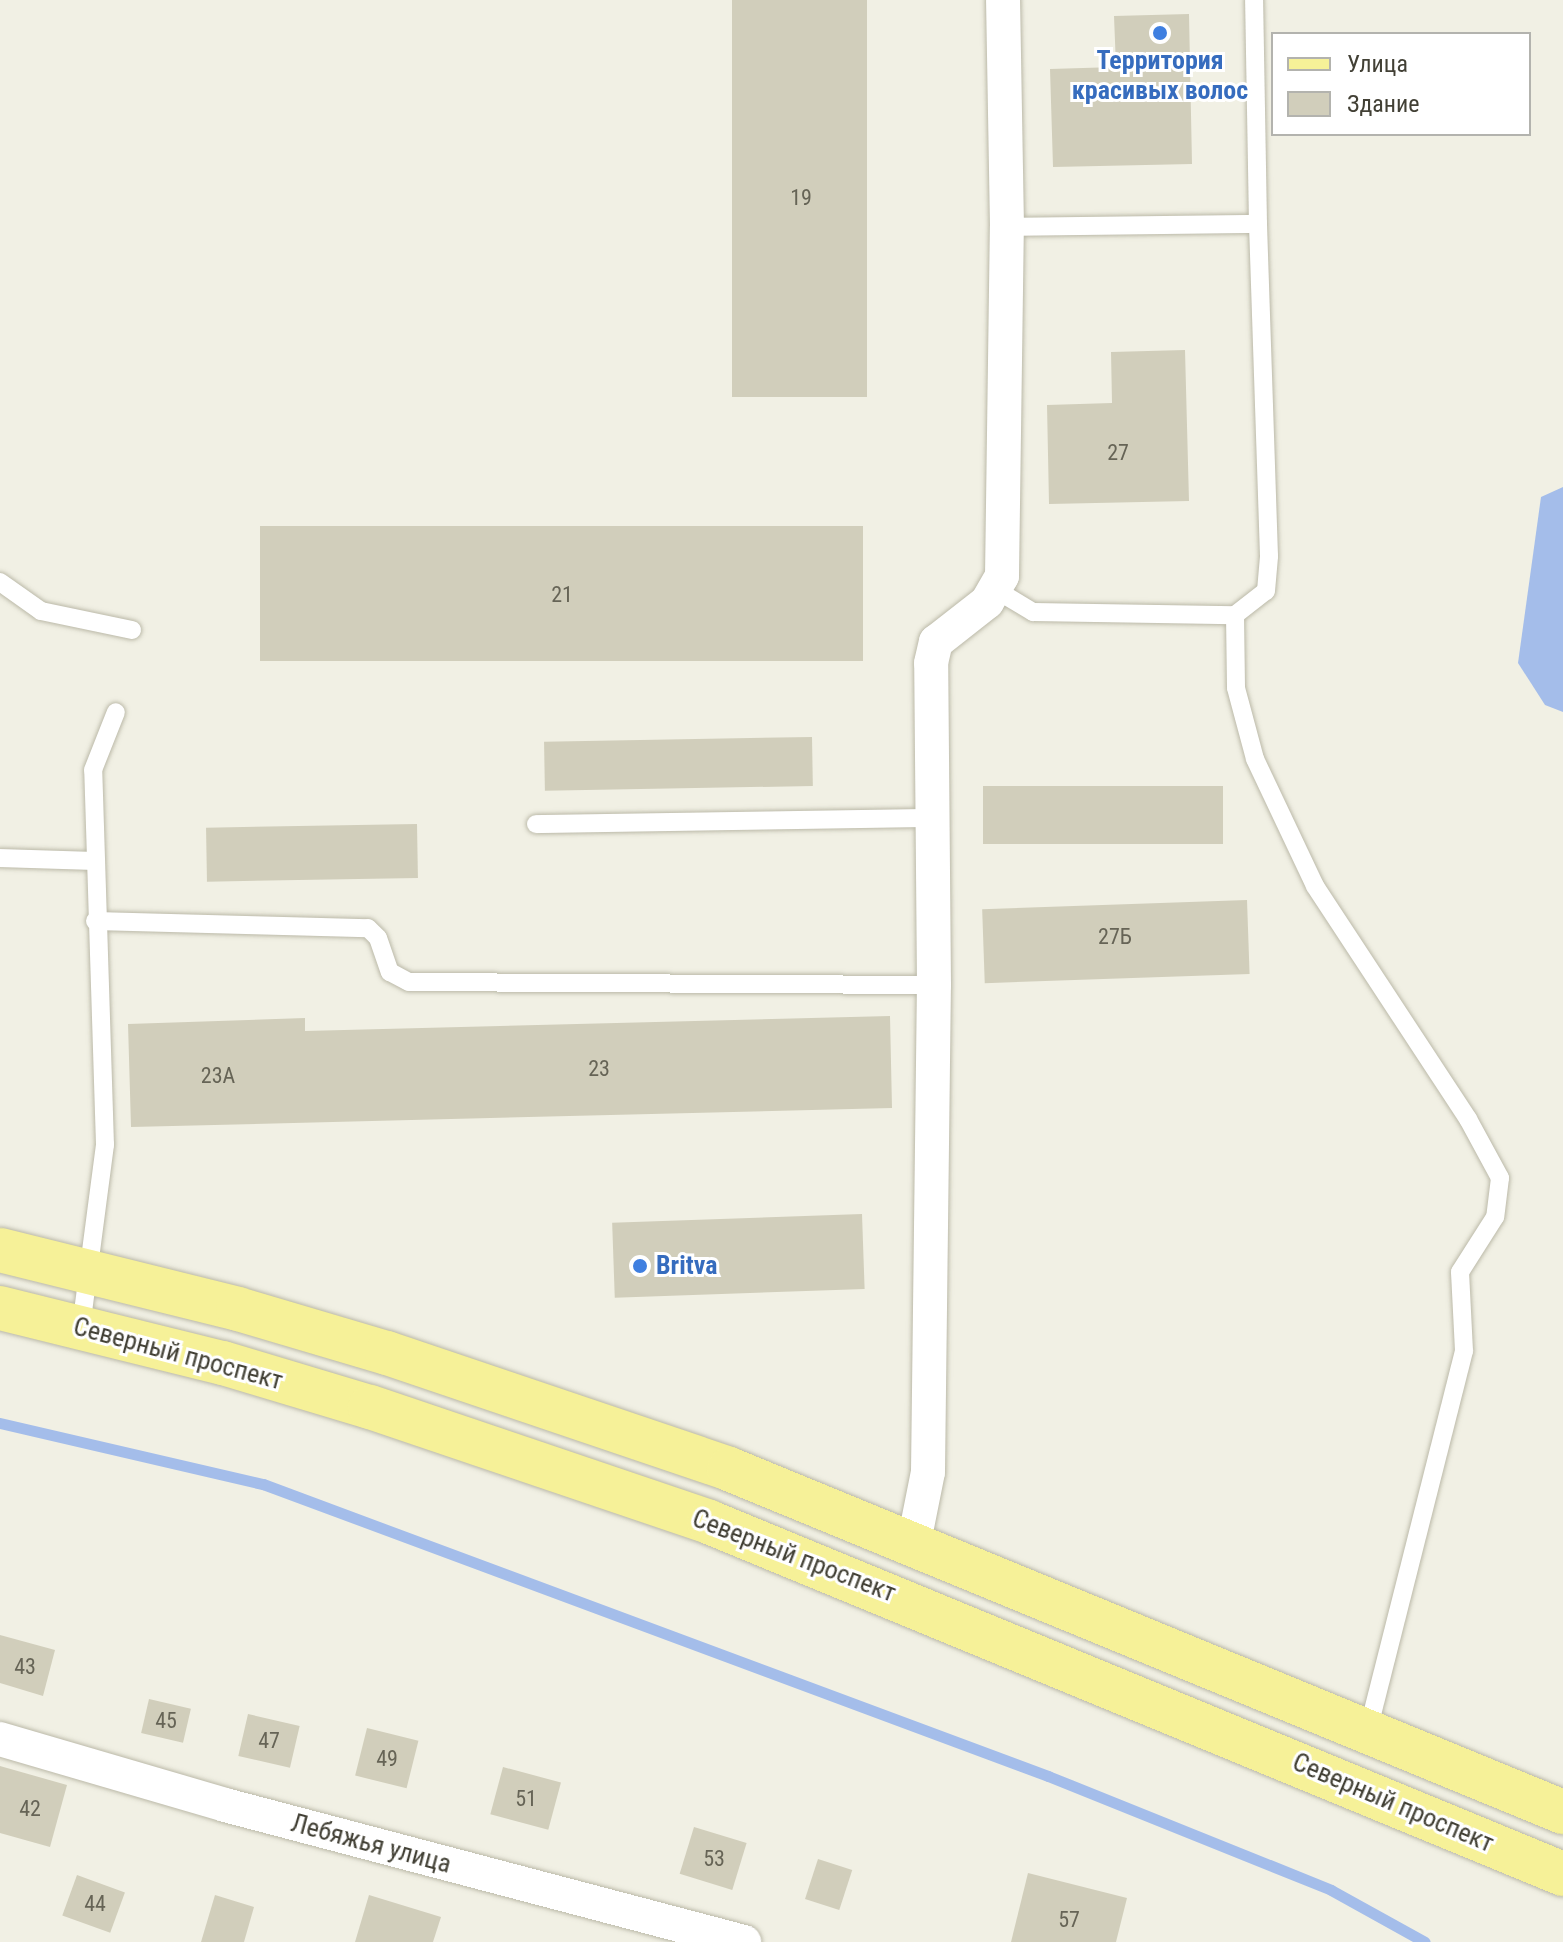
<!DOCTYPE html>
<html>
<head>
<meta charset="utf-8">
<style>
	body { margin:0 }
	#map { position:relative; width:1563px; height:1942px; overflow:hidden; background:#f1f0e4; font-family:"Roboto Condensed",sans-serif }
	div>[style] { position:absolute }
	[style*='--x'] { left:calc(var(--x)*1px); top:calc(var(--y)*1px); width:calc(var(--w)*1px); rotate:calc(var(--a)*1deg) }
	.water>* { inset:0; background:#a4bdea }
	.stream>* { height:11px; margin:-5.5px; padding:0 5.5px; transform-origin:5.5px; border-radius:5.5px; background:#a4bdea }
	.building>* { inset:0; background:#d1cebb; transform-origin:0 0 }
	.roads { filter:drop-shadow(0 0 2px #bbb9a8) drop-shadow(0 0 2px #bbb9a8) }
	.service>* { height:18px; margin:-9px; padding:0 9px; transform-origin:9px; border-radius:9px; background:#fff }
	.minor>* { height:34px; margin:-17px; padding:0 17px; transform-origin:17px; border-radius:17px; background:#fff }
	.primary>* { height:44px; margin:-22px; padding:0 22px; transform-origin:22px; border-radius:22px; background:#f6f198 }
	.dots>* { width:22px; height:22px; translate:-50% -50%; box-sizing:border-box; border:4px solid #fff; border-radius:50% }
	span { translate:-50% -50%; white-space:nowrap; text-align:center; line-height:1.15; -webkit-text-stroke:6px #fff; paint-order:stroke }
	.number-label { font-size:22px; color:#666456 }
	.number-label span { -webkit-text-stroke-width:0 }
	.shop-label { font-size:26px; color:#366cbe; font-weight:700 }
	.left { translate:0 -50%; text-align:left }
	.street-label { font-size:26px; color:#424035 }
	.legend { position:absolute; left:1271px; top:32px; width:260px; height:104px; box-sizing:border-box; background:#fff; border:2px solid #b3b3ae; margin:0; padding:10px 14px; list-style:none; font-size:24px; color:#424035 }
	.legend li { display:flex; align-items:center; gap:16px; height:40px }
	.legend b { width:40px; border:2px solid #b3b3ae }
</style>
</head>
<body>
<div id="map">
	<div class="water">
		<i style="clip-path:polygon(1563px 487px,1563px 712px,1545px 705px,1518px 663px,1541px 497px)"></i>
	</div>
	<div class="stream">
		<i style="--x:0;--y:1423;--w:270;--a:13.1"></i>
		<i style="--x:263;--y:1484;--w:838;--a:20.4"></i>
		<i style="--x:1048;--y:1776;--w:305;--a:21.9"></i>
		<i style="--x:1331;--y:1890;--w:107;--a:29"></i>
	</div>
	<div class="building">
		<i style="left:732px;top:0;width:135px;height:397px"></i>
		<i style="clip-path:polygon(1189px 14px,1192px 164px,1053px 167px,1050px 69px,1116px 67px,1114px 16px)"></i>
		<i style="clip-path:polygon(1185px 350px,1189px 501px,1049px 504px,1047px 405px,1112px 403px,1111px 352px)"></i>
		<i style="left:863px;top:526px;width:135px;height:603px;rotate:90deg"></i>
		<i style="left:812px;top:737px;width:49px;height:268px;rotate:89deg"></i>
		<i style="left:983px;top:786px;width:240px;height:58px"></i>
		<i style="left:417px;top:824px;width:54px;height:211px;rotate:89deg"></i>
		<i style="left:1247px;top:900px;width:74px;height:265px;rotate:88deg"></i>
		<i style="clip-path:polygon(890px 1016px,892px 1108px,131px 1127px,128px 1024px,305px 1018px,305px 1031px)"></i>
		<i style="left:862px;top:1214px;width:75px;height:250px;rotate:88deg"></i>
		<i style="clip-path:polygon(0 1635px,55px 1650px,43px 1696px,0 1683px)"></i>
		<i style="left:149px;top:1699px;width:43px;height:35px;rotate:13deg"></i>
		<i style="left:248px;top:1714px;width:53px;height:43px;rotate:13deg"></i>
		<i style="left:367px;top:1728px;width:53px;height:49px;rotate:14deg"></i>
		<i style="clip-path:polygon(0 1766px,67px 1785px,50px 1847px,0 1833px)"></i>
		<i style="left:503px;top:1767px;width:60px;height:49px;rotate:15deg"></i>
		<i style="left:694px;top:1827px;width:55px;height:49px;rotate:17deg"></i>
		<i style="left:818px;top:1859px;width:36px;height:42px;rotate:18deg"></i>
		<i style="clip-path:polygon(1028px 1873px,1127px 1898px,1116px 1942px,1011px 1942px)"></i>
		<i style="left:77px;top:1875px;width:51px;height:43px;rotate:20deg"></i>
		<i style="clip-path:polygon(215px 1895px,254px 1907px,244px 1942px,201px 1942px)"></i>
		<i style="clip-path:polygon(369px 1895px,441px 1917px,433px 1942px,355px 1942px)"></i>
	</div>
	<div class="roads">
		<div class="service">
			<i style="--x:1007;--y:227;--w:251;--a:-0.7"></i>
			<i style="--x:1258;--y:224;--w:224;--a:-91"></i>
			<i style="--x:0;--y:582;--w:50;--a:35.3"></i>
			<i style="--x:41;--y:611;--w:93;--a:11.8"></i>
			<i style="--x:998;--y:591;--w:41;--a:31"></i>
			<i style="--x:1033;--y:612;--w:202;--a:0.9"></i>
			<i style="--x:1235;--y:615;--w:73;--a:89.2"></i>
			<i style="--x:1236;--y:688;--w:73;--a:75"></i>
			<i style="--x:1255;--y:759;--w:140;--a:64.7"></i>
			<i style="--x:1315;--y:886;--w:279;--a:56.7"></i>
			<i style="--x:1468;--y:1119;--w:67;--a:61.5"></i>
			<i style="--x:1500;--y:1178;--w:39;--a:97"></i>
			<i style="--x:1495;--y:1217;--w:65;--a:122.5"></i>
			<i style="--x:1460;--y:1272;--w:79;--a:87.1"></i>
			<i style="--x:1464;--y:1351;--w:391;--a:104.2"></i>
			<i style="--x:1235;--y:615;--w:39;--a:-38"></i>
			<i style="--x:1266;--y:591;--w:35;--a:-85"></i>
			<i style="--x:1269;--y:556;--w:332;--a:-91.9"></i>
			<i style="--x:536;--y:824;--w:396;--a:-0.9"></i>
			<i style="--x:0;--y:858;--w:94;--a:1.8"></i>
			<i style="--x:95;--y:921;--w:273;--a:1.5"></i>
			<i style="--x:368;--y:928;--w:14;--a:45"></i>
			<i style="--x:378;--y:938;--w:36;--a:71"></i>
			<i style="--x:390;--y:972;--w:21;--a:28"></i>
			<i style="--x:409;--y:982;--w:525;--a:0.33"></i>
			<i style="--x:81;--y:1327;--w:184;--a:-82.5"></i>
			<i style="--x:105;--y:1145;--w:375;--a:-91.8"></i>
			<i style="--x:93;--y:770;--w:62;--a:-68.4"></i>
		</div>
		<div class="minor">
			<i style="--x:914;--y:1542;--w:71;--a:-78.7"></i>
			<i style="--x:928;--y:1472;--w:487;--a:-89.3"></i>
			<i style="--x:934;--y:985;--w:322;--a:-90.5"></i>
			<i style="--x:931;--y:663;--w:22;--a:-77"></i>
			<i style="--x:936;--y:642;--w:65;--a:-38.1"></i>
			<i style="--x:987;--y:602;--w:30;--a:-60"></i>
			<i style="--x:1002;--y:576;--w:349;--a:-89.2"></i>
			<i style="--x:1007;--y:227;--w:227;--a:-91"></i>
			<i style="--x:0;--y:1739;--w:234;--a:16.3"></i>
			<i style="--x:225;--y:1805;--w:537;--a:14.79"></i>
		</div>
		<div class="primary">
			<i style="--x:0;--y:1250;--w:245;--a:13.9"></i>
			<i style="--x:238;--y:1309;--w:155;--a:16.5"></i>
			<i style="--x:387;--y:1353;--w:361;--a:18.7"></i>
			<i style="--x:729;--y:1469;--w:902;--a:22.36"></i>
			<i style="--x:0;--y:1308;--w:230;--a:13.9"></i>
			<i style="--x:223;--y:1363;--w:153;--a:16.7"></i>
			<i style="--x:370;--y:1407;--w:358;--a:18.7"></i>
			<i style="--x:709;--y:1522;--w:924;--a:22.4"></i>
		</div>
	</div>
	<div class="dots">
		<i style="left:1160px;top:33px;background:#3f7fe0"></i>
		<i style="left:640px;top:1266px;background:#3f7fe0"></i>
	</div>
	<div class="number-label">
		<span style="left:801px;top:198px">19</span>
		<span style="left:1118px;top:453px">27</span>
		<span style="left:562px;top:595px">21</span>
		<span style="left:1115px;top:937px">27Б</span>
		<span style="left:599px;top:1069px">23</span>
		<span style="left:218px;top:1076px">23А</span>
		<span style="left:25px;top:1667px">43</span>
		<span style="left:166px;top:1721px">45</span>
		<span style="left:269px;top:1741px">47</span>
		<span style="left:387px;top:1759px">49</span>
		<span style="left:526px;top:1799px">51</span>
		<span style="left:30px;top:1809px">42</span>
		<span style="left:714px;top:1859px">53</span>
		<span style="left:95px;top:1904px">44</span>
		<span style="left:1069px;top:1920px">57</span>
	</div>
	<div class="shop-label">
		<span style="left:1160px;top:76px">Территория<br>красивых волос</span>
		<span class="left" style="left:656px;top:1266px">Britva</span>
	</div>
	<div class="street-label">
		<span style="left:178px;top:1354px;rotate:15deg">Северный проспект</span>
		<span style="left:794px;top:1556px;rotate:21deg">Северный проспект</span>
		<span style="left:1393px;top:1803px;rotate:23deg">Северный проспект</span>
		<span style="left:371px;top:1844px;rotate:15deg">Лебяжья улица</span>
	</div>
	<ul class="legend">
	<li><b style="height:10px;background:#f6f198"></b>Улица</li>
	<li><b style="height:22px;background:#d1cebb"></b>Здание</li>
	</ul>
</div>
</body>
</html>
